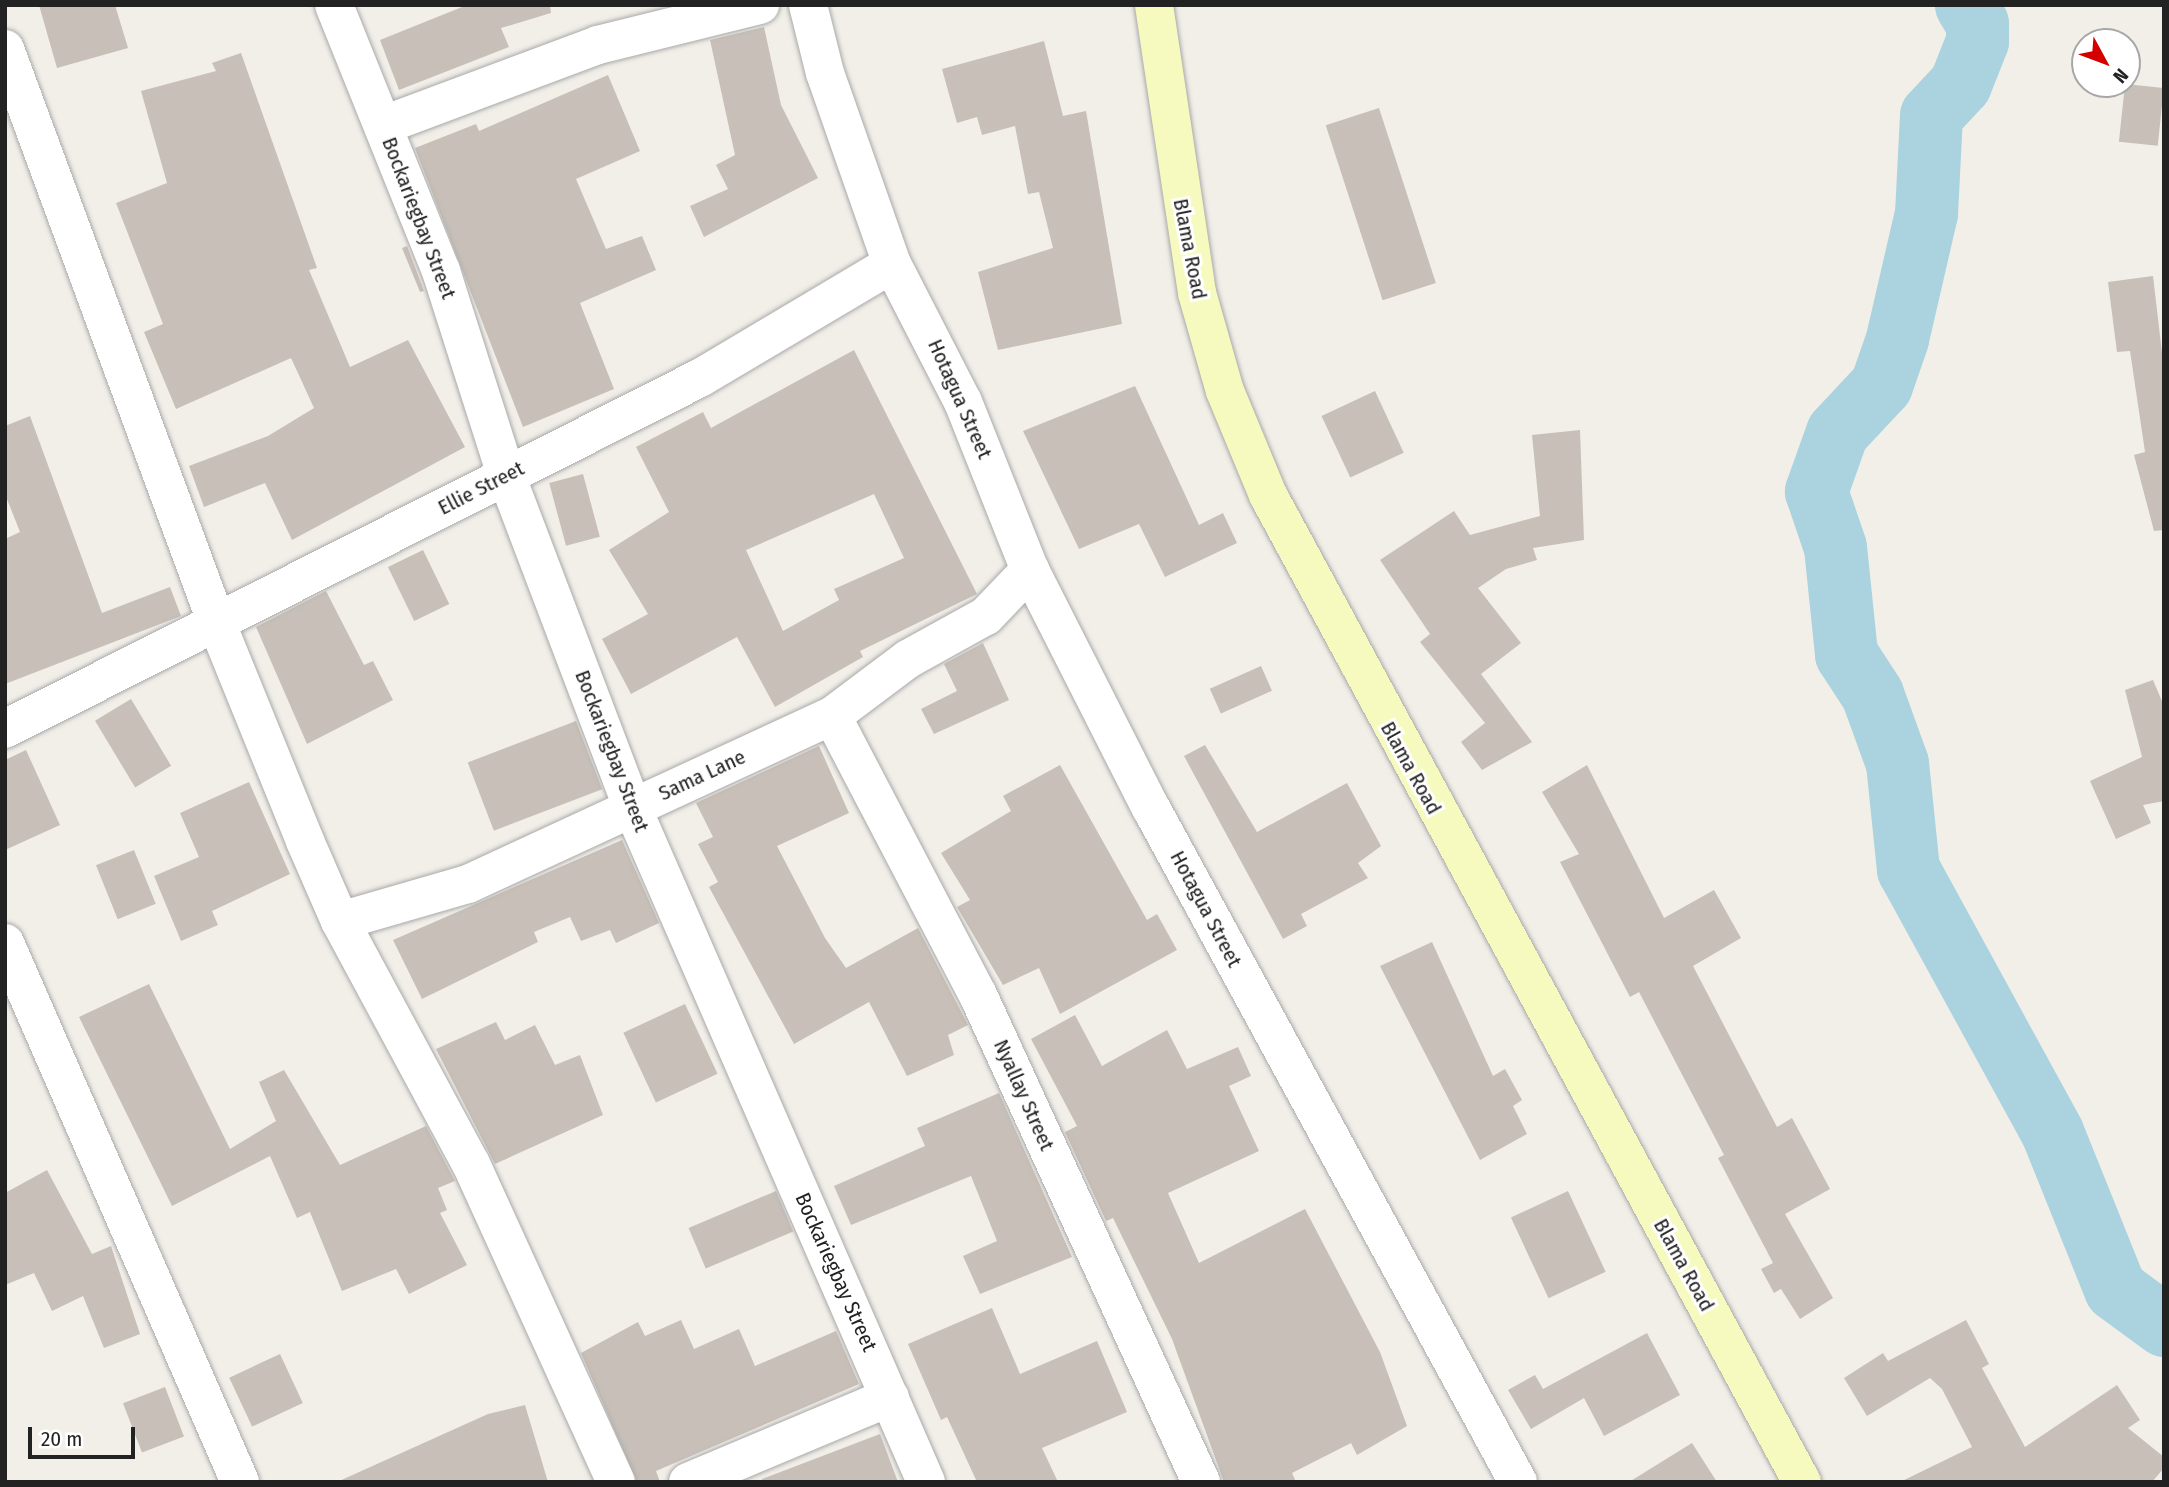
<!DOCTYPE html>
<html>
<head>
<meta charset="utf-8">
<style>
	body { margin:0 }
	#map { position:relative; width:2169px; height:1487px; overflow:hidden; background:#f2efe9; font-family:"Fira Sans Condensed",sans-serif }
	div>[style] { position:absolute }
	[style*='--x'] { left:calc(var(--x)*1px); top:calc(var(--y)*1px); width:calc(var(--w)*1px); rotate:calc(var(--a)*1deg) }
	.river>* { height:63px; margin:-31.5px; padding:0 31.5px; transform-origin:31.5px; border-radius:31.5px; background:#aad3df }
	.building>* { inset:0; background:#c7bfb8; transform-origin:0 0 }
	.roads { filter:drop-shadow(0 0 2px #a9a9a9) drop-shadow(0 0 2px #a9a9a9) }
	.street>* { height:38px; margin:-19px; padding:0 19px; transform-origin:19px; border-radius:19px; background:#fff }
	.secondary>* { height:38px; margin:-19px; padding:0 19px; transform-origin:19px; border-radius:19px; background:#f7fabf }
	span { translate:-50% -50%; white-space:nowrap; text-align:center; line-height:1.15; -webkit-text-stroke:6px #fff; paint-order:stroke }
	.street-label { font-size:21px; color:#222 }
	.frame { position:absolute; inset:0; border:7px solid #222; pointer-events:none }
	.north { position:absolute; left:2071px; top:28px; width:70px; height:70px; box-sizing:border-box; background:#fff; border:2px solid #a7a7a7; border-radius:50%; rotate:131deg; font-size:19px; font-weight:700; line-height:28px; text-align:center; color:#222 }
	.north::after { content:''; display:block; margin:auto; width:24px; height:32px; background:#d40000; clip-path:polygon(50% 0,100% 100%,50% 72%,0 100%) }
	.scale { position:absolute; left:28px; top:1427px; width:107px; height:32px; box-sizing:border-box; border:4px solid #222; border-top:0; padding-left:9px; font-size:21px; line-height:24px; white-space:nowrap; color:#222; -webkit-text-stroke:5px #fff; paint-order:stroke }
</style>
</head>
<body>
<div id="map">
	<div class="river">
		<i style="--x:1966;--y:5;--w:21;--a:59"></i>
		<i style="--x:1977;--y:23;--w:18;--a:90"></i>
		<i style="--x:1977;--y:41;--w:46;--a:111.6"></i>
		<i style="--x:1960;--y:84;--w:42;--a:133.1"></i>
		<i style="--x:1931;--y:115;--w:98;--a:92.9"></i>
		<i style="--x:1926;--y:213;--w:129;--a:103"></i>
		<i style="--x:1897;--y:339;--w:49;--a:109.2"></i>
		<i style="--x:1881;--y:385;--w:64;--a:133.1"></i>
		<i style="--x:1837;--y:432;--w:63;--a:109.6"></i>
		<i style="--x:1816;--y:491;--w:59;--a:71.3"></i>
		<i style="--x:1835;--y:547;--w:108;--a:84.1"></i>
		<i style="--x:1846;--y:654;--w:48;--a:57"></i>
		<i style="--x:1872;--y:694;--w:73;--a:70.1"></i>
		<i style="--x:1897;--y:763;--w:107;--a:84.1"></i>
		<i style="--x:1908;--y:869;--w:300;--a:61.3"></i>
		<i style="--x:2052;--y:1132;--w:169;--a:68.1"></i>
		<i style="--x:2115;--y:1289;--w:61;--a:36.3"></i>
	</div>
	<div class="building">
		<i style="clip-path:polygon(39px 5px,115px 5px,128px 48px,57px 68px)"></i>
		<i style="clip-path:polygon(467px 5px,550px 5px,551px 13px,501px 28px,509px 47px,399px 90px,380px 40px)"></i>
		<i style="clip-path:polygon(764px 27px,781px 105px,818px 178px,704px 237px,690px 206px,728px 189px,716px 165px,735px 155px,710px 40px)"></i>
		<i style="clip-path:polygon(1044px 41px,1063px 116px,1086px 111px,1122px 324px,998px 350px,978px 272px,1053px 248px,1039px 192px,1028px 194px,1015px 126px,982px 135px,977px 117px,957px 123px,942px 69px)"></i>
		<i style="clip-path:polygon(241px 53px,317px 268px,309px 270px,350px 367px,408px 340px,465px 447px,292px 540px,265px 483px,204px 507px,189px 466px,268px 436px,314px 408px,291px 358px,176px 409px,144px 332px,163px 324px,116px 203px,167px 183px,141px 91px,216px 71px,212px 63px)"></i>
		<i style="clip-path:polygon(608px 75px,640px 151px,576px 179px,606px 249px,642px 236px,656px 270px,580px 303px,614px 389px,523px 427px,415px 148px,476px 124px,479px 131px)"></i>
		<i style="left:2125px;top:84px;width:39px;height:58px;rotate:6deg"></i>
		<i style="left:1379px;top:108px;width:184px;height:56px;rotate:72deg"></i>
		<i style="clip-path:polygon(407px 246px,424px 291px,420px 292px,402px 248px)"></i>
		<i style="clip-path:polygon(2153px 276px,2164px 370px,2164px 530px,2154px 531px,2134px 455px,2145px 452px,2130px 351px,2117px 352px,2108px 282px)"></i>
		<i style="clip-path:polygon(evenodd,854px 350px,977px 594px,860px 651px,863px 657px,775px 707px,737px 637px,631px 694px,602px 639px,648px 614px,609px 550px,669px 512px,636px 447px,703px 412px,711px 428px,854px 350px,874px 494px,904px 558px,834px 589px,839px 600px,783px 631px,746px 550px,874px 494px)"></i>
		<i style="clip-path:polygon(1135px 386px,1199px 525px,1223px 513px,1237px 543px,1165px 577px,1139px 524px,1079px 549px,1023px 431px)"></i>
		<i style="left:1375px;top:391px;width:68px;height:59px;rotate:65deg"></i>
		<i style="clip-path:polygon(30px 416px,102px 613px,170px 587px,181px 616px,5px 684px,5px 539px,20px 532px,5px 494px,5px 426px)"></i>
		<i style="clip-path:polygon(1580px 430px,1584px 540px,1533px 548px,1537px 560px,1506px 569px,1478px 588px,1521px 643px,1481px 674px,1532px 742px,1482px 770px,1461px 742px,1485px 723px,1420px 642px,1430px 634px,1380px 560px,1454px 511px,1470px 535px,1540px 516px,1532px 435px)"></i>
		<i style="left:583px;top:474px;width:65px;height:35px;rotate:75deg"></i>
		<i style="left:423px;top:550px;width:60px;height:39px;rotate:64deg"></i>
		<i style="clip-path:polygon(326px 591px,364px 665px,373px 661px,393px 700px,307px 744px,256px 627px)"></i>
		<i style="clip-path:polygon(983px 643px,1009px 700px,934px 734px,921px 709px,957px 691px,944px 664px)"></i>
		<i style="left:1261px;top:666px;width:27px;height:56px;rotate:66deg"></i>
		<i style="clip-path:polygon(2153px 680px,2164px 706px,2164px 801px,2143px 805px,2151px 823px,2116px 839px,2090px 781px,2142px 757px,2125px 690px)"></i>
		<i style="left:131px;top:699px;width:78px;height:42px;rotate:59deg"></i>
		<i style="left:576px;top:721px;width:73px;height:116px;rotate:69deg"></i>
		<i style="clip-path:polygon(1205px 745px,1257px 832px,1347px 783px,1381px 846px,1358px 863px,1368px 878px,1301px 914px,1307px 926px,1283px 939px,1184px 756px)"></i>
		<i style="clip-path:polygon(819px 746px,849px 813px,777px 846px,825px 938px,846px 968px,918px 928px,968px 1025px,948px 1035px,954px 1055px,907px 1076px,869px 1002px,794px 1044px,709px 887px,718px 882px,698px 844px,713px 837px,696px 803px)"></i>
		<i style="clip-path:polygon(26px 750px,60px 825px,5px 850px,5px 760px)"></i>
		<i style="clip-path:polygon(1060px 765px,1147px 920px,1157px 914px,1177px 950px,1060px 1014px,1039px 968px,1003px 985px,957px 907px,970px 900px,941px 853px,1011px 811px,1003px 796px)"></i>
		<i style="clip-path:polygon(1587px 765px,1664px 918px,1714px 890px,1741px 938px,1693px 966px,1777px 1127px,1792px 1118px,1830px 1189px,1785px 1214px,1833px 1298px,1800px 1319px,1781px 1289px,1774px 1293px,1761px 1269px,1773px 1263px,1718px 1158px,1724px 1155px,1639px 992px,1630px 997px,1560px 862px,1579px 854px,1542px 792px)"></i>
		<i style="clip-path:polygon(249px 782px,290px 874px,212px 911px,218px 925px,181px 941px,154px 876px,199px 857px,180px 813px)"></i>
		<i style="clip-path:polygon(622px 840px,659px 923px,616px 943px,610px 930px,581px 941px,570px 917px,534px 932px,538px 942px,422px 999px,393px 940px)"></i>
		<i style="left:134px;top:850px;width:58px;height:41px;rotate:68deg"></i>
		<i style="clip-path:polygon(1432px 942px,1493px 1076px,1505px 1069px,1522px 1100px,1513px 1106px,1527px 1134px,1480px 1160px,1380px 966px)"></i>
		<i style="clip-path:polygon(149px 984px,230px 1149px,276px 1121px,259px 1082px,284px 1070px,340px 1165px,426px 1126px,455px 1181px,438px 1188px,447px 1210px,440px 1213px,467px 1265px,409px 1294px,396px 1269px,342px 1291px,310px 1212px,297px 1218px,270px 1156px,172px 1206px,79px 1017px)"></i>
		<i style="left:685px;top:1004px;width:77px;height:68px;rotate:65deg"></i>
		<i style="clip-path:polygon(1075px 1015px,1102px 1066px,1167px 1030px,1187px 1069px,1238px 1047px,1251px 1076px,1229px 1086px,1259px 1151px,1168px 1193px,1199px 1263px,1305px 1209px,1380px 1352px,1407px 1426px,1357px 1455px,1351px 1443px,1292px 1473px,1296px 1482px,1224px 1482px,1172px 1339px,1113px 1218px,1106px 1221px,1065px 1132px,1077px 1126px,1031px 1039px)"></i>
		<i style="clip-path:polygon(496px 1022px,505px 1040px,535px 1025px,555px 1065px,580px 1055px,603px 1115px,495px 1164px,436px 1049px)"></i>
		<i style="clip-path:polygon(999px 1093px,1072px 1257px,980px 1294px,963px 1256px,997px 1241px,971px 1176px,851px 1225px,834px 1186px,925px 1146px,917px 1128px)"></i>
		<i style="clip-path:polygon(47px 1170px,92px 1254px,111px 1246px,140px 1334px,104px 1348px,83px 1296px,52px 1311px,34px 1273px,5px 1285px,5px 1193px)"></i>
		<i style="left:776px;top:1191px;width:44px;height:95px;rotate:67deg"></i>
		<i style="left:1568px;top:1191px;width:89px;height:63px;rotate:65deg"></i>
		<i style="clip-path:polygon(992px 1308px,1020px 1374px,1097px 1341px,1127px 1412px,1042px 1448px,1058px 1482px,977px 1482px,947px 1417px,941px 1420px,908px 1344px)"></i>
		<i style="clip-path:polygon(681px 1320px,694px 1349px,739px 1329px,755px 1366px,836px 1331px,859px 1384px,656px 1471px,660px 1482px,637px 1482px,581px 1353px,638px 1322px,645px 1336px)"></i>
		<i style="clip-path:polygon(1966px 1320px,1989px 1364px,1982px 1368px,2025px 1447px,2117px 1385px,2140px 1420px,2128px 1428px,2164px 1457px,2164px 1468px,2152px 1482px,1900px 1482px,1972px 1447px,1942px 1389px,1930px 1378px,1867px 1416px,1844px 1378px,1883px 1353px,1888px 1361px)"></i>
		<i style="clip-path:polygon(1647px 1333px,1680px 1395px,1604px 1436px,1584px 1398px,1531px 1429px,1508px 1390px,1535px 1375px,1543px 1389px)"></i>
		<i style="left:280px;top:1354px;width:54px;height:56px;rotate:65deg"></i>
		<i style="left:165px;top:1387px;width:53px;height:45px;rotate:69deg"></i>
		<i style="clip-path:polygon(525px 1405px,548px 1482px,337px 1482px,488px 1414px)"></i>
		<i style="clip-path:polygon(880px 1434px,898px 1482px,762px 1482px,762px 1479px)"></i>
		<i style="clip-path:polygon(1692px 1443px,1717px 1482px,1629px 1482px)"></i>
	</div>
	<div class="roads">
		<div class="street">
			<i style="--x:334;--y:5;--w:287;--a:68.1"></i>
			<i style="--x:441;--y:271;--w:214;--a:72.3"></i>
			<i style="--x:506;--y:475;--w:355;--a:69.2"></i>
			<i style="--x:632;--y:807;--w:736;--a:66.46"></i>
			<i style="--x:808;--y:5;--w:70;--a:76"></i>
			<i style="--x:825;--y:73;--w:202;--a:70.7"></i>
			<i style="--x:5;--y:49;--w:613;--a:69.76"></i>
			<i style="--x:217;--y:624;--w:234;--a:67.9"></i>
			<i style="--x:305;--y:841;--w:87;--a:66.4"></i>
			<i style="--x:340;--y:921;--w:276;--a:61.7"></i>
			<i style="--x:471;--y:1164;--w:349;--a:65.5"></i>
			<i style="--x:384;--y:125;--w:228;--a:-20.5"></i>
			<i style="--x:598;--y:45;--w:167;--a:-13.9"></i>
			<i style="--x:832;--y:716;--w:315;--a:62.4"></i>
			<i style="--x:978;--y:995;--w:536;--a:65.4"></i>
			<i style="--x:5;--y:729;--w:779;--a:-26.8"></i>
			<i style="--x:700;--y:378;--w:223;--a:-30.7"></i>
			<i style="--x:892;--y:264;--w:155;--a:62.8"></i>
			<i style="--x:963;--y:402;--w:181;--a:68.3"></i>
			<i style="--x:1030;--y:570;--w:267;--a:63.1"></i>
			<i style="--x:1151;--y:808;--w:767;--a:61.43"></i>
			<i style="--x:340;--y:921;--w:133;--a:-16.1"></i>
			<i style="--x:468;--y:884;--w:401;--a:-24.8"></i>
			<i style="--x:832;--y:716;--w:95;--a:-36.9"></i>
			<i style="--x:908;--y:659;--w:89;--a:-28.9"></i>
			<i style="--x:986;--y:616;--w:64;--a:-46.3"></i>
			<i style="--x:5;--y:943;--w:588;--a:66.44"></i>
			<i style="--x:688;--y:1482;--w:219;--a:-22.8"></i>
		</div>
		<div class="secondary">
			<i style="--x:1154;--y:5;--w:291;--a:81.5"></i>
			<i style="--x:1197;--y:293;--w:102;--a:74.1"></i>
			<i style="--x:1225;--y:391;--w:113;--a:67.5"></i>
			<i style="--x:1268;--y:495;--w:1122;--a:61.59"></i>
		</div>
	</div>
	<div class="street-label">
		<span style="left:419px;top:218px;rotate:69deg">Bockariegbay Street</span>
		<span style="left:1190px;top:249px;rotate:79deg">Blama Road</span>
		<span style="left:960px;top:399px;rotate:66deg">Hotagua Street</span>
		<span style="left:481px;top:488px;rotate:-27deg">Ellie Street</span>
		<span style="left:612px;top:751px;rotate:69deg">Bockariegbay Street</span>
		<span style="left:1411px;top:768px;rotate:61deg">Blama Road</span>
		<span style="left:702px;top:775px;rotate:-25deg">Sama Lane</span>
		<span style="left:1206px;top:909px;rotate:62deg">Hotagua Street</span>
		<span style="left:1024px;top:1095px;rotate:66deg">Nyallay Street</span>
		<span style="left:1684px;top:1265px;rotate:61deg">Blama Road</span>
		<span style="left:836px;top:1272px;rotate:66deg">Bockariegbay Street</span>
	</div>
	<div class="frame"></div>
	<div class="north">N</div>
	<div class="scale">20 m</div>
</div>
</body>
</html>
